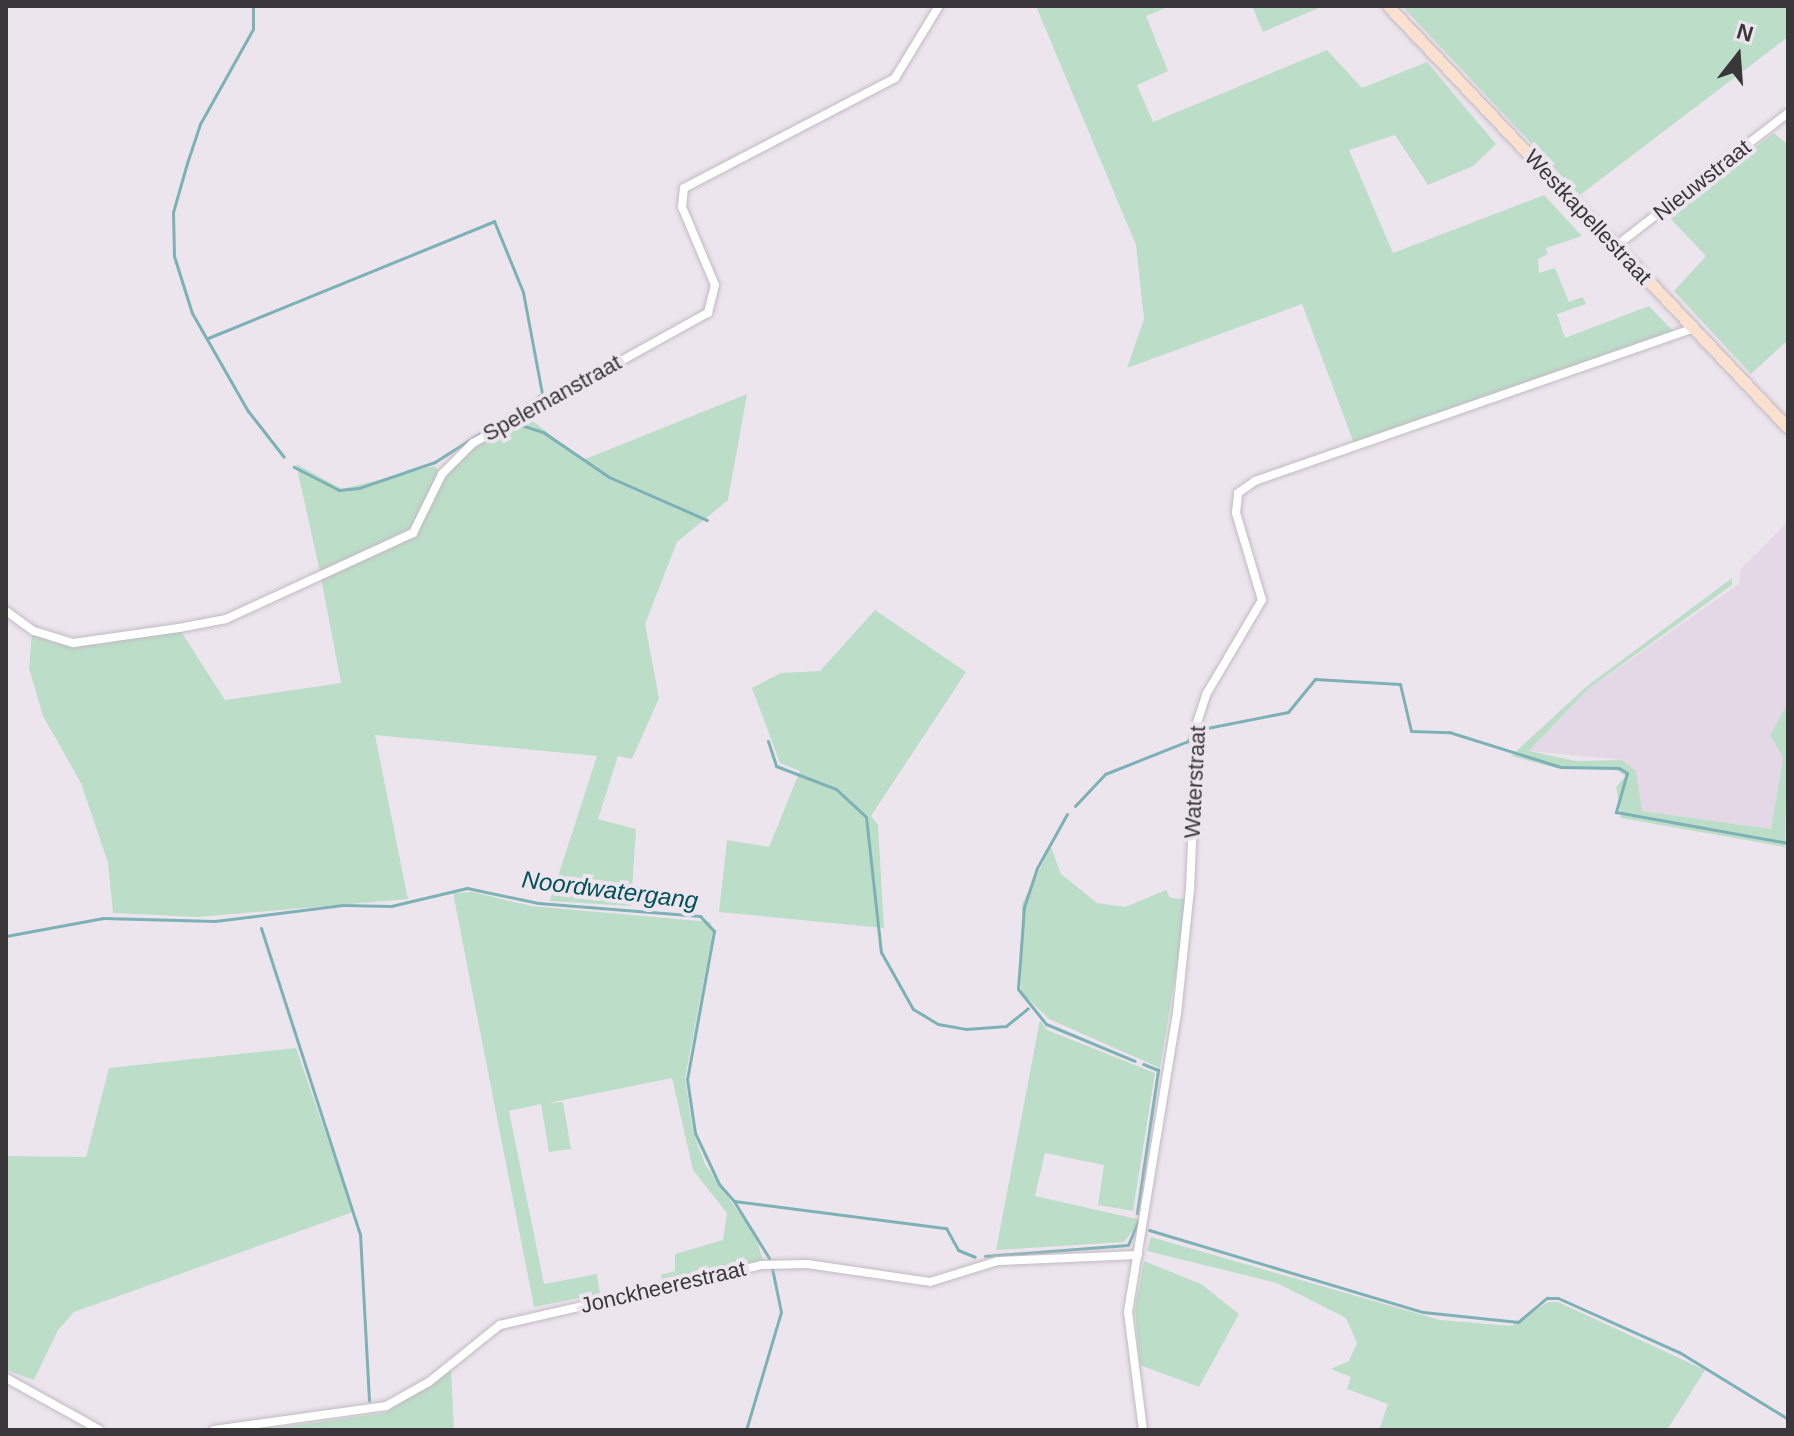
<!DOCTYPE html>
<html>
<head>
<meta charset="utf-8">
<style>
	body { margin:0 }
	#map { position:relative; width:1794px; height:1436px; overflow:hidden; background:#ede5ee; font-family:Helvetica,sans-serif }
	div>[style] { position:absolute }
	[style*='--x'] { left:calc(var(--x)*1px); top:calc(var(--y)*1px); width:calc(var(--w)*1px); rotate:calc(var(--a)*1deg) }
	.built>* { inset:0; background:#e4d8e6 }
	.green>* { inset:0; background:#bcdec8 }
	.stream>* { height:3px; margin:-1.5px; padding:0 1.5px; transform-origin:1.5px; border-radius:1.5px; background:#7db1b6 }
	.roads { filter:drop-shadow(0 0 2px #c1bac2) drop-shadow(0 0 2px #c1bac2) }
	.street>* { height:8px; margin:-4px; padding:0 4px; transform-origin:4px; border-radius:4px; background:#fff }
	.secondary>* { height:11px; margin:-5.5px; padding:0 5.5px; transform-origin:5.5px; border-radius:5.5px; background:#fae1cf }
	span { translate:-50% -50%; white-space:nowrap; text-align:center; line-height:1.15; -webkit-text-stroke:8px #ede5ee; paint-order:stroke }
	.street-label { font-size:22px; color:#3a373a }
	.water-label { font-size:24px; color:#005157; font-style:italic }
	.frame { position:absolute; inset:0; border:8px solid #3a373a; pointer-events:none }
	.north { position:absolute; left:1698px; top:16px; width:80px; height:80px; -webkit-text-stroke:6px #ede5ee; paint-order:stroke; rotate:17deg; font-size:22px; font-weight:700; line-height:32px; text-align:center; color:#3a373a }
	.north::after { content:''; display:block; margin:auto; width:28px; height:36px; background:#3a373a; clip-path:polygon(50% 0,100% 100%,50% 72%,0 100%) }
</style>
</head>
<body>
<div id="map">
	<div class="built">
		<i style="clip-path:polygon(1788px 521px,1788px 703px,1773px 742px,1783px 758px,1771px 829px,1642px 811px,1636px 771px,1622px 760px,1529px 751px,1588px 689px,1739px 584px,1741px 569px)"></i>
	</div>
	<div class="green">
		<i style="clip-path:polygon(1036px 6px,1170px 6px,1146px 16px,1168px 71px,1137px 85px,1153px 122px,1327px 50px,1362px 88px,1427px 62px,1496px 144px,1473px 166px,1428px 185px,1395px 135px,1349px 150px,1393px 253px,1544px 195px,1582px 236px,1546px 248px,1548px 254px,1538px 259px,1539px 273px,1555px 268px,1569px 302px,1583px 297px,1586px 304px,1557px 314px,1565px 338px,1649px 306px,1675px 333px,1355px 446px,1302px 304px,1127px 368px,1144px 319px,1136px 245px)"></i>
		<i style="clip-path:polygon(1252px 6px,1323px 6px,1263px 32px)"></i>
		<i style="clip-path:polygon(1402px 6px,1788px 6px,1788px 37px,1580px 195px)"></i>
		<i style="clip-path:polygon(1774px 133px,1788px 145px,1788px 340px,1751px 374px,1674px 291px,1706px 256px,1667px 215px)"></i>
		<i style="clip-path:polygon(747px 394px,728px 500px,677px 542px,645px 624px,659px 698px,632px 759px,618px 756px,598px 819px,636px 829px,631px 906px,550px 901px,597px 756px,375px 735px,408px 899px,198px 917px,113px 913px,108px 863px,81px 783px,43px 716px,29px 668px,32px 634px,94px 645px,180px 630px,225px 700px,341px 683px,321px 578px,413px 537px,444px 475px,467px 449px,526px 416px,583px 460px)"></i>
		<i style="clip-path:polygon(296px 464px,342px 489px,434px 466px,440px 472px,413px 527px,320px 572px)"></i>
		<i style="clip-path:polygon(1732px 578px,1732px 585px,1588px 689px,1529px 751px,1576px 761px,1622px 760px,1636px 771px,1642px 811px,1771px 829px,1783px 758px,1770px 735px,1788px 703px,1785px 847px,1621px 818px,1616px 787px,1626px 776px,1616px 770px,1556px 768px,1511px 756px,1587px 686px)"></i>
		<i style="clip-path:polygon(875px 610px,966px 672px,871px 816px,878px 825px,884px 928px,719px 912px,727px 840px,769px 847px,800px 771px,780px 763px,752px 688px,781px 673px,820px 671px)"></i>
		<i style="clip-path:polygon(1051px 847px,1061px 874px,1097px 903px,1125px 907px,1166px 890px,1170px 898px,1188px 899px,1160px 1068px,1049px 1019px,1021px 992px,1022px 904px)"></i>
		<i style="clip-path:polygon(473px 892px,531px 906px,710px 922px,713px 931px,685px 1078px,693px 1132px,705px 1164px,754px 1234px,764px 1262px,663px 1285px,661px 1275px,675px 1271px,675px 1254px,723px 1240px,727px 1213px,693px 1170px,672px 1078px,548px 1103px,563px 1102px,571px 1149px,549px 1152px,541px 1104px,509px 1111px,544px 1284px,597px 1274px,600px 1294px,534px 1307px,453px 893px)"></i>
		<i style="clip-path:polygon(1040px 1020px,1047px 1030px,1155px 1073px,1133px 1211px,1098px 1205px,1104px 1165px,1045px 1153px,1035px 1196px,1141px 1220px,1124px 1242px,996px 1250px)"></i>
		<i style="clip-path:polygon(296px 1048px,353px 1212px,74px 1312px,58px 1330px,34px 1380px,6px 1370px,6px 1156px,86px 1157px,109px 1068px)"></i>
		<i style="clip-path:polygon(1151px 1237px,1440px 1320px,1512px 1326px,1548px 1302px,1558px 1302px,1705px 1370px,1667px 1430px,1379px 1430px,1388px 1404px,1347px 1389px,1351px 1377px,1331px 1369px,1349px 1361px,1357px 1343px,1346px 1318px,1277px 1283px,1147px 1251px)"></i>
		<i style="clip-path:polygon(1144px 1261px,1201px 1284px,1239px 1314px,1199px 1387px,1140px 1365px,1135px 1309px)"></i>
		<i style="clip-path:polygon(451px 1370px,454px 1430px,263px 1430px,385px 1413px)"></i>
	</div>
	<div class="stream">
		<i style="--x:253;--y:6;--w:23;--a:90"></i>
		<i style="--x:253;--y:29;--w:109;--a:119.2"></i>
		<i style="--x:200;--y:124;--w:41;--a:108.4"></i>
		<i style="--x:187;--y:163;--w:51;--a:105.9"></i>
		<i style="--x:173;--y:212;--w:44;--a:88.7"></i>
		<i style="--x:174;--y:256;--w:60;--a:72.5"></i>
		<i style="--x:192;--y:313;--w:113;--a:60.3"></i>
		<i style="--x:248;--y:411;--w:58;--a:52"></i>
		<i style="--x:208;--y:338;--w:309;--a:-22.2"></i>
		<i style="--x:494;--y:221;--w:77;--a:67.8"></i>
		<i style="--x:523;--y:292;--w:104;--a:79.4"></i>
		<i style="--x:542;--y:394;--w:127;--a:147.6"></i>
		<i style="--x:435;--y:462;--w:80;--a:161.1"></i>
		<i style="--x:359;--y:488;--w:20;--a:174"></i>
		<i style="--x:339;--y:490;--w:51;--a:-152.9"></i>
		<i style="--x:521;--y:425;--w:23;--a:18"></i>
		<i style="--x:543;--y:432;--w:80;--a:34.3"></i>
		<i style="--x:609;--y:477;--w:107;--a:23.7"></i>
		<i style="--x:1202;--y:729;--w:88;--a:-11.2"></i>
		<i style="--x:1288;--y:712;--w:43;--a:-50.7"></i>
		<i style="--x:1315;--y:679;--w:85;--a:3.4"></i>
		<i style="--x:1400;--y:684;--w:48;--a:76.8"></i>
		<i style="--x:1411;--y:731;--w:38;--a:2"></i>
		<i style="--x:1449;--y:732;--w:117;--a:17.4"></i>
		<i style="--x:1561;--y:767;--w:58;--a:1"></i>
		<i style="--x:1619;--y:768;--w:9;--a:32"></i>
		<i style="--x:1627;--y:773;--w:41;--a:105.8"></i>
		<i style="--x:1616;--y:812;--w:175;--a:10.2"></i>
		<i style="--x:768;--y:741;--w:26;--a:72"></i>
		<i style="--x:776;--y:766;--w:64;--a:21"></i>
		<i style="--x:836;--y:789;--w:41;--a:43"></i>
		<i style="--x:866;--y:817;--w:136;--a:83.7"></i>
		<i style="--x:881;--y:952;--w:65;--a:60.7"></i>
		<i style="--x:913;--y:1009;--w:29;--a:31"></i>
		<i style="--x:938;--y:1024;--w:28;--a:10"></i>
		<i style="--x:966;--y:1029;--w:40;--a:-4.3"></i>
		<i style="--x:1006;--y:1026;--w:28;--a:-39"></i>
		<i style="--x:1075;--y:806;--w:44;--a:-46.8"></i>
		<i style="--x:1105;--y:774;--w:89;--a:-21.7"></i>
		<i style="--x:1188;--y:741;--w:14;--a:-69"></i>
		<i style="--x:1067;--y:814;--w:62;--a:119.1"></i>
		<i style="--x:1037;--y:868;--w:41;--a:108.4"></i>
		<i style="--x:1024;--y:907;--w:82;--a:94.2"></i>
		<i style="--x:1018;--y:989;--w:45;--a:51.3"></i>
		<i style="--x:1046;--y:1024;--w:96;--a:22.6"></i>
		<i style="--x:261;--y:928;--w:322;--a:72.1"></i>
		<i style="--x:360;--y:1234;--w:167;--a:86.9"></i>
		<i style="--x:6;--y:936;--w:99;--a:-10.5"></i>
		<i style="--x:103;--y:918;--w:112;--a:1.5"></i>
		<i style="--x:215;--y:921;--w:129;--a:-7.1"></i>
		<i style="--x:343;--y:905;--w:48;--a:1.2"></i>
		<i style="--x:391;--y:906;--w:78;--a:-13.3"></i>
		<i style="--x:467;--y:888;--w:73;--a:11.9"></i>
		<i style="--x:538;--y:903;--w:163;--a:4.6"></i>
		<i style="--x:700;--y:916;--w:21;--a:47"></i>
		<i style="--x:714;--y:931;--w:150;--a:100.3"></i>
		<i style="--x:687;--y:1079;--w:55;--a:81.6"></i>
		<i style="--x:695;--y:1133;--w:56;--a:64.8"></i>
		<i style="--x:719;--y:1184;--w:23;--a:49"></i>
		<i style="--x:734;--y:1201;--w:214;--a:7.3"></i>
		<i style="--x:946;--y:1228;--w:25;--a:61"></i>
		<i style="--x:958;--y:1250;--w:18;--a:22"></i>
		<i style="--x:735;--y:1203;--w:65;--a:58.3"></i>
		<i style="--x:1137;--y:1213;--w:145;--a:-81.6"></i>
		<i style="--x:1158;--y:1070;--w:16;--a:-158"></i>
		<i style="--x:1149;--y:1230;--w:286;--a:16.7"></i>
		<i style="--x:1423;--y:1312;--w:96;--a:6"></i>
		<i style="--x:1518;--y:1322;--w:38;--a:-40"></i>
		<i style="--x:1547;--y:1298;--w:11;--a:0"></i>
		<i style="--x:1558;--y:1298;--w:133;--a:24.1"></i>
		<i style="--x:1679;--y:1352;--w:128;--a:31.6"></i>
		<i style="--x:985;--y:1256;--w:143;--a:-4.4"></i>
		<i style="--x:1128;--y:1245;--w:26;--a:-67"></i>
		<i style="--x:746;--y:1430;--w:123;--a:-73.5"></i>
		<i style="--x:781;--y:1312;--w:45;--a:-101.6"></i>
	</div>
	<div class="roads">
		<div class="street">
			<i style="--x:1616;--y:246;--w:217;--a:-37.7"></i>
			<i style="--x:6;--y:611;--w:34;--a:36"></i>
			<i style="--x:34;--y:631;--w:41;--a:17.1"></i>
			<i style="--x:73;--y:643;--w:107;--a:-8.1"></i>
			<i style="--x:179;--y:628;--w:48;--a:-10.8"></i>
			<i style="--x:226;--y:619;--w:206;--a:-24.7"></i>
			<i style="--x:413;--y:533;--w:66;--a:-63.8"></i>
			<i style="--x:442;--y:474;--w:44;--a:-45"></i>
			<i style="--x:473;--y:443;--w:269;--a:-29"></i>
			<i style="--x:708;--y:313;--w:29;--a:-76"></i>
			<i style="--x:715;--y:285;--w:85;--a:-112.9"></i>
			<i style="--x:682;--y:207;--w:19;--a:-84"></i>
			<i style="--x:684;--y:188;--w:238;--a:-27.5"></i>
			<i style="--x:895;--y:78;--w:84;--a:-58.6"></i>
			<i style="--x:6;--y:1378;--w:107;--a:29"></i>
			<i style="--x:214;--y:1430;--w:174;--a:-7.9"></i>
			<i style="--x:386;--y:1406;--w:49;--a:-29.2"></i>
			<i style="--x:429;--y:1382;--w:91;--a:-38.8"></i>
			<i style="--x:500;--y:1325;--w:268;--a:-12.9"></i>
			<i style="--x:761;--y:1265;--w:46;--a:-1.2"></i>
			<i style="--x:807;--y:1264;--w:124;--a:8.3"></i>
			<i style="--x:930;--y:1282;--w:71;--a:-17.2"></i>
			<i style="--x:998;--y:1261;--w:140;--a:-2.5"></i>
			<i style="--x:1143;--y:1430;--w:119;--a:-97.2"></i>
			<i style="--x:1128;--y:1312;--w:303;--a:-80.7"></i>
			<i style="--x:1177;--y:1013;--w:124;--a:-84"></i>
			<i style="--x:1190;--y:890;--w:167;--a:-87.6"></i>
			<i style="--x:1197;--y:723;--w:32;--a:-72"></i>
			<i style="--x:1207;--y:693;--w:108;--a:-59.4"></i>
			<i style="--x:1262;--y:600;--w:91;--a:-106.6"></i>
			<i style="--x:1236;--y:513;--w:20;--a:-84"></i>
			<i style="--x:1238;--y:493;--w:21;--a:-35"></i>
			<i style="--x:1255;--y:481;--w:465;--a:-19.2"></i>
		</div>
		<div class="secondary">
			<i style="--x:1388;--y:6;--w:581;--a:46.53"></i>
		</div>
	</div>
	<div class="street-label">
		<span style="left:1702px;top:180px;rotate:-38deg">Nieuwstraat</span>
		<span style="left:1588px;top:217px;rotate:47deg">Westkapellestraat</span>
		<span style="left:552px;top:398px;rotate:-29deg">Spelemanstraat</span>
		<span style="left:1195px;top:782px;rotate:-87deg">Waterstraat</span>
		<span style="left:663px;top:1287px;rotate:-13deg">Jonckheerestraat</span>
	</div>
	<div class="water-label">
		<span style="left:610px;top:890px;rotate:7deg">Noordwatergang</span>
	</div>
	<div class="frame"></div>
	<div class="north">N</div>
</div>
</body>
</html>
